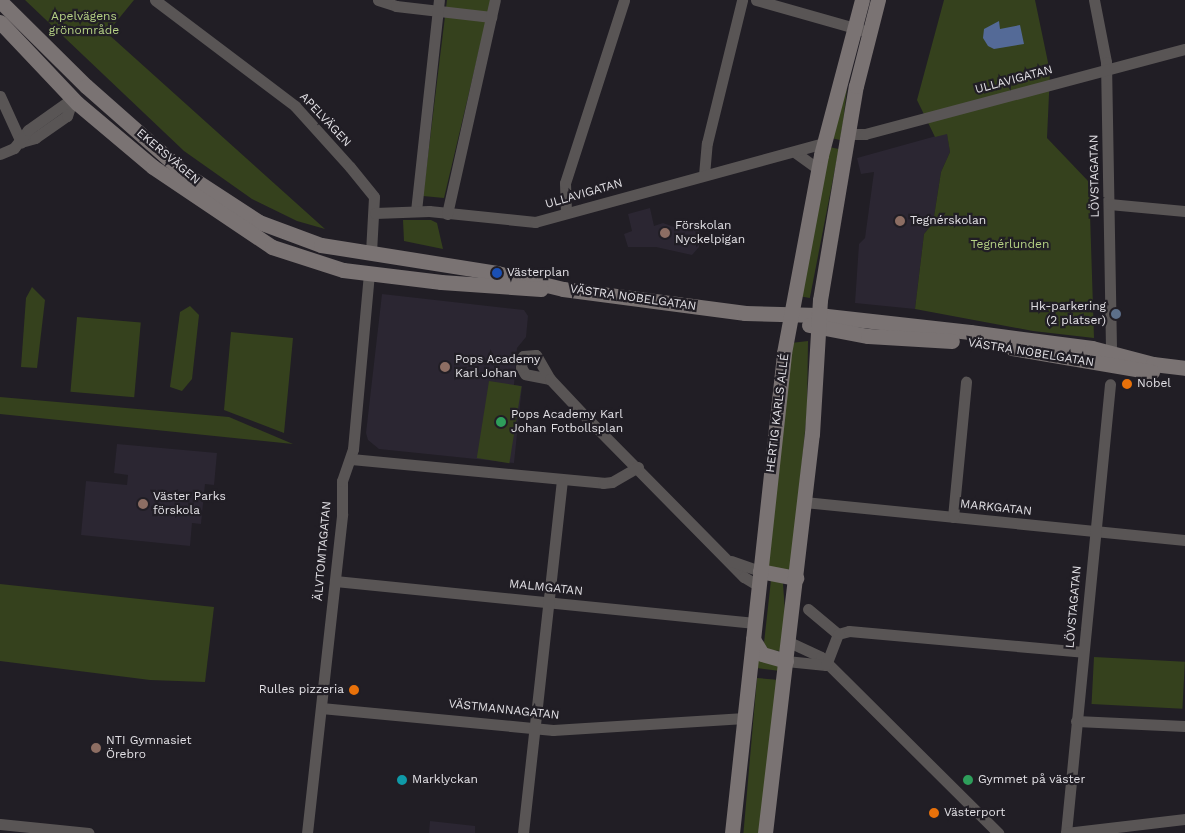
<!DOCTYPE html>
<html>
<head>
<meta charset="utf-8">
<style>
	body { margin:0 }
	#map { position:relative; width:1185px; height:833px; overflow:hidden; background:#211e25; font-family:"Work Sans",sans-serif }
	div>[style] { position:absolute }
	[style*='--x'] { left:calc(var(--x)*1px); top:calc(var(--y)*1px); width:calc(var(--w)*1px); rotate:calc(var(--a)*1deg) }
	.built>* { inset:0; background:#2b2632 }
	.green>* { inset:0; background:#35411d; transform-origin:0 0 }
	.water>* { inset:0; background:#546a97 }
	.street>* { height:11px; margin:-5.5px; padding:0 5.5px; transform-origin:5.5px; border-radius:5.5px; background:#595555 }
	.secondary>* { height:15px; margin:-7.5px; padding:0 7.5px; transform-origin:7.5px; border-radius:7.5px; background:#7a7373 }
	.dots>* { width:14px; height:14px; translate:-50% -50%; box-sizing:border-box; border:2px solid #211e25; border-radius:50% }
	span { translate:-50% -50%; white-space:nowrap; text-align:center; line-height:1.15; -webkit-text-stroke:4.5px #211e25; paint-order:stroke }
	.park-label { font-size:12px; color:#b6d285 }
	.street-label { font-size:12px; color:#e2e0e5 }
	.poi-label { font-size:12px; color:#e2e0e5 }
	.left { translate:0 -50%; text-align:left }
	.right { translate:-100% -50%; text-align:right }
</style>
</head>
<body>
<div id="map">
	<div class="built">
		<i style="clip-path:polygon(947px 133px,950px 152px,941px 172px,933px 223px,924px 234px,915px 309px,855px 303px,859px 244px,865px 238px,874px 172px,861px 174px,857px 158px)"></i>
		<i style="clip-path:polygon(650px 208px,654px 226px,663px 223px,674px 227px,699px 221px,701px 234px,699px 247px,692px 255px,656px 247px,628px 247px,624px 234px,632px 231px,628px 214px)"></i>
		<i style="clip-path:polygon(382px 294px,524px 310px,528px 316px,526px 337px,517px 348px,514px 385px,522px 386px,514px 463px,379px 449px,368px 440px,366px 433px)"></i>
		<i style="clip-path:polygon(117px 444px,217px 453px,214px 485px,205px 484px,201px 524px,192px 523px,190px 546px,81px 535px,86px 481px,127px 485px,128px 475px,114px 473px)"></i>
		<i style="clip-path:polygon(430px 821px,475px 826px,475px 833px,429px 833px)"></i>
	</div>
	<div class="green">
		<i style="clip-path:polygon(25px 0,134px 0,107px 33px,325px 229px,297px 221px,252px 199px,184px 151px)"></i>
		<i style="clip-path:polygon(447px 0,491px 0,444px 198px,423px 196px)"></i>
		<i style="clip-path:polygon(944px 0,1035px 0,1050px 72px,1047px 138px,1089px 182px,1094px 338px,1033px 331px,915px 309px,924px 234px,933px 223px,941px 172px,950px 152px,947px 134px,935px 137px,917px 100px)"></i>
		<i style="clip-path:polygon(847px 89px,843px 122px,840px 140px,831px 138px,844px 91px)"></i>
		<i style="left:829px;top:147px;width:10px;height:152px;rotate:11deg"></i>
		<i style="clip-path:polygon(403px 220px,431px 220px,437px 223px,443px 249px,404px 241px)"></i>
		<i style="clip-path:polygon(32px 287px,45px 300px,37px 368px,21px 367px,26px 298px)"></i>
		<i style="clip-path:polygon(190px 306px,199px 315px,192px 379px,182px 391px,170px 387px,180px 312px)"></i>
		<i style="left:77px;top:317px;width:64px;height:75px;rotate:5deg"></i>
		<i style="clip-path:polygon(231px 332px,293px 338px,284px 433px,224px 410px)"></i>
		<i style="clip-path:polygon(808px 341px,807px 411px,791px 572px,768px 566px,791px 343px)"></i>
		<i style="left:489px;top:381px;width:33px;height:78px;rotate:9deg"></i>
		<i style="clip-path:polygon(0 397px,229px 417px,293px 444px,0 414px)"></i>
		<i style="clip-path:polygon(771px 580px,781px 580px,783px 584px,785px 612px,781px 651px,768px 650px,764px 643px)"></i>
		<i style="clip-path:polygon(0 584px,214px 607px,205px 682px,150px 680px,0 661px)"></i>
		<i style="left:1094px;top:657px;width:91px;height:47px;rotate:3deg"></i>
		<i style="clip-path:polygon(758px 660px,780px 665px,780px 671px,757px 668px)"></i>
		<i style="left:757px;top:678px;width:22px;height:156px;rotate:5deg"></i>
	</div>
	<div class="water">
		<i style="clip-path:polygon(999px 21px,1000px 29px,1020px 25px,1024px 44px,994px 49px,988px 46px,983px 38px,984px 29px)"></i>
	</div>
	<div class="street">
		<i style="--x:155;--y:0;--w:176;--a:37.1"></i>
		<i style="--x:295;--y:106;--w:82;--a:48"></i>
		<i style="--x:350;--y:167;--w:38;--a:51"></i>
		<i style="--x:374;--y:197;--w:56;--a:93.1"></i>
		<i style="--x:378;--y:0;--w:19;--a:18"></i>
		<i style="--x:396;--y:6;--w:96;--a:6.6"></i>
		<i style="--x:756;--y:0;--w:110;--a:15.8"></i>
		<i style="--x:1094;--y:0;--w:63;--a:79"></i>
		<i style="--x:1106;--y:62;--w:291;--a:89"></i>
		<i style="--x:0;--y:96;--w:51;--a:65.5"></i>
		<i style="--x:849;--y:134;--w:16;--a:0"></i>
		<i style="--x:865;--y:134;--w:331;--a:-14.9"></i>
		<i style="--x:21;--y:142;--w:15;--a:-16"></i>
		<i style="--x:35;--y:138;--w:39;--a:-35"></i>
		<i style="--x:67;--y:116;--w:19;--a:-72"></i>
		<i style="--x:796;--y:153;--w:27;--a:36"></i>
		<i style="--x:0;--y:154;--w:15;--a:-23"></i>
		<i style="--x:14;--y:148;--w:23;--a:-52"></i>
		<i style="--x:28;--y:130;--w:55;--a:-35.4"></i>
		<i style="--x:704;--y:175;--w:32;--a:-85"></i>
		<i style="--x:707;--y:143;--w:147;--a:-76.2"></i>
		<i style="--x:1109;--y:204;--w:76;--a:5.3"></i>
		<i style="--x:416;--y:211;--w:212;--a:-83.8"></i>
		<i style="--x:566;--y:212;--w:29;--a:-92"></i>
		<i style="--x:565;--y:183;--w:192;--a:-72.1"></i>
		<i style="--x:375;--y:213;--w:54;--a:-2.1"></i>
		<i style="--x:429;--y:211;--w:107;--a:5.9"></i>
		<i style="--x:535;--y:222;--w:300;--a:-15.3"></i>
		<i style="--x:447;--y:214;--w:219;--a:-77.4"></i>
		<i style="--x:550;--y:379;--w:25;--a:-169"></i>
		<i style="--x:525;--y:374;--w:8;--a:-120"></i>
		<i style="--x:521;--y:367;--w:11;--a:-80"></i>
		<i style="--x:523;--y:356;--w:13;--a:-4"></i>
		<i style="--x:536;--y:355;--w:28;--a:60"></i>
		<i style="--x:550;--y:379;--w:48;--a:46.7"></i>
		<i style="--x:583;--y:414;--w:229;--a:45.4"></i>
		<i style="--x:744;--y:577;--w:17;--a:31"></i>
		<i style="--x:351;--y:459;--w:253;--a:5.4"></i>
		<i style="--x:603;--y:483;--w:9;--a:-6"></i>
		<i style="--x:612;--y:482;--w:30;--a:-30"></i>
		<i style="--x:804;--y:502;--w:383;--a:5.7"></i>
		<i style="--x:953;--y:517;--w:136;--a:-84.5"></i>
		<i style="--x:731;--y:561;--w:31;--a:19"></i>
		<i style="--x:335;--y:581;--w:422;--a:5.7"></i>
		<i style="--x:808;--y:609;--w:39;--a:40"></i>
		<i style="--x:789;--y:642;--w:35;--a:25"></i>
		<i style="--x:821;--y:657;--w:250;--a:44.8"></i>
		<i style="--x:786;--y:661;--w:40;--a:5.7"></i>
		<i style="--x:826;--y:665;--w:33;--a:-69"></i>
		<i style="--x:838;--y:634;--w:11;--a:-15"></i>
		<i style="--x:849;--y:631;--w:235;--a:5.1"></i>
		<i style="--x:321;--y:708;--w:233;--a:5.4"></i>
		<i style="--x:553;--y:730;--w:192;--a:-3.6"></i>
		<i style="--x:1076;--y:721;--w:109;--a:2.6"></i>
		<i style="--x:0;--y:824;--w:89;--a:5.8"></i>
		<i style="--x:307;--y:833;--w:321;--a:-83.7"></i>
		<i style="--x:342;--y:514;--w:33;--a:-90"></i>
		<i style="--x:342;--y:481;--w:34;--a:-71"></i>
		<i style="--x:353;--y:449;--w:177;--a:-84.8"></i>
		<i style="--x:523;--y:833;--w:354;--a:-83.7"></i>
		<i style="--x:1066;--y:833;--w:451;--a:-84.4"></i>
		<i style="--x:1066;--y:833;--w:120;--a:-6.7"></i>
	</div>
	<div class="secondary">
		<i style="--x:0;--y:1;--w:121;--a:44.7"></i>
		<i style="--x:86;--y:86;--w:135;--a:41.4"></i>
		<i style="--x:187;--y:175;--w:86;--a:33.1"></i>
		<i style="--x:259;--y:222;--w:66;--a:20.4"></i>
		<i style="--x:321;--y:245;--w:178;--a:9"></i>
		<i style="--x:497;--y:273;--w:68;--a:13.6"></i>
		<i style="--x:563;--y:289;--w:184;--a:7.5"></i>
		<i style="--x:745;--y:313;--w:73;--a:1.6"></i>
		<i style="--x:818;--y:315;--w:153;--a:6.4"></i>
		<i style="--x:970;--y:332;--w:123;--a:7.5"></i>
		<i style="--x:1092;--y:348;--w:63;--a:14.7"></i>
		<i style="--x:1153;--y:364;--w:32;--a:7"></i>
		<i style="--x:0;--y:22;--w:112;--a:46.5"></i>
		<i style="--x:77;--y:103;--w:99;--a:40.1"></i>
		<i style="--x:153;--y:167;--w:143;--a:33.9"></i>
		<i style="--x:272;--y:247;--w:75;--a:17.9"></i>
		<i style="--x:343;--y:270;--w:99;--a:7"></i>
		<i style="--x:441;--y:282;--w:100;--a:4"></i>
		<i style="--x:809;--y:325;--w:60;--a:10.6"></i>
		<i style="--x:868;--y:336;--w:84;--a:3.4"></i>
		<i style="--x:1012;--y:348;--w:142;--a:9.7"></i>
		<i style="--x:760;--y:571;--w:37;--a:11"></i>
		<i style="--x:753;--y:639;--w:17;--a:59"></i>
		<i style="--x:762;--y:654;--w:25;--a:16"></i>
		<i style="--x:732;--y:833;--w:483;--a:-83.8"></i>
		<i style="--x:784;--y:353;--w:201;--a:-79.4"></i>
		<i style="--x:821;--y:155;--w:160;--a:-75.2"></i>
		<i style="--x:765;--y:833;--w:402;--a:-83.3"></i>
		<i style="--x:812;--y:434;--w:134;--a:-86.6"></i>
		<i style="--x:820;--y:300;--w:217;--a:-80.5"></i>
		<i style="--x:856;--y:86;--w:89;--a:-75.7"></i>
	</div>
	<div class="dots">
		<i style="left:900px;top:221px;background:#8d6e63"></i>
		<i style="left:665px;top:233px;background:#8d6e63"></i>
		<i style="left:497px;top:273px;background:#1a4fb4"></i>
		<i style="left:1116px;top:314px;background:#5c6f8a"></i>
		<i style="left:445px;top:367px;background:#8d6e63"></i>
		<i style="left:1127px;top:384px;background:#e8710a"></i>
		<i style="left:501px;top:422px;background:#2e9e5b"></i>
		<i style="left:143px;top:504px;background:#8d6e63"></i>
		<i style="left:354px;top:690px;background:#e8710a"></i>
		<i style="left:96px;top:748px;background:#8d6e63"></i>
		<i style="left:402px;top:780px;background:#0f9aa8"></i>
		<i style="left:968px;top:780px;background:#2e9e5b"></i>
		<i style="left:934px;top:813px;background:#e8710a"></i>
	</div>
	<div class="park-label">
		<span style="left:84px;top:24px">Apelvägens<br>grönområde</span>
		<span style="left:1010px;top:245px">Tegnérlunden</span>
	</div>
	<div class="street-label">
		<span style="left:1014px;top:80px;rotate:-15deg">ULLAVIGATAN</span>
		<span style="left:325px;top:120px;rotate:47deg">APELVÄGEN</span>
		<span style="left:168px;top:157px;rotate:40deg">EKERSVÄGEN</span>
		<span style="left:1095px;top:176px;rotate:-91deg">LÖVSTAGATAN</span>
		<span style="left:584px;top:194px;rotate:-16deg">ULLAVIGATAN</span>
		<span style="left:633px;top:298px;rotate:8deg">VÄSTRA NOBELGATAN</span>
		<span style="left:1031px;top:353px;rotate:9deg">VÄSTRA NOBELGATAN</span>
		<span style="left:778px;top:413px;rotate:-83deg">HERTIG KARLS ALLÉ</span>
		<span style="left:996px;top:508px;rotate:6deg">MARKGATAN</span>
		<span style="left:323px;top:551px;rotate:-85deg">ÄLVTOMTAGATAN</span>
		<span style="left:546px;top:588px;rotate:6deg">MALMGATAN</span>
		<span style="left:1074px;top:607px;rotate:-85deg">LÖVSTAGATAN</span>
		<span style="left:504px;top:710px;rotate:6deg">VÄSTMANNAGATAN</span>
	</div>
	<div class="poi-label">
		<span class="left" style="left:910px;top:221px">Tegnérskolan</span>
		<span class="left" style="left:675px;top:233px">Förskolan<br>Nyckelpigan</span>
		<span class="left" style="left:507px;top:273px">Västerplan</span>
		<span class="right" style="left:1106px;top:314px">Hk-parkering<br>(2 platser)</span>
		<span class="left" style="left:455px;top:367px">Pops Academy<br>Karl Johan</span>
		<span class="left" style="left:1137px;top:384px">Nobel</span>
		<span class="left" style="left:511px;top:422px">Pops Academy Karl<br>Johan Fotbollsplan</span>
		<span class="left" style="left:153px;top:504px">Väster Parks<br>förskola</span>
		<span class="right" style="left:344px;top:690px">Rulles pizzeria</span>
		<span class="left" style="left:106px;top:748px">NTI Gymnasiet<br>Örebro</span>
		<span class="left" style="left:412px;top:780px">Marklyckan</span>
		<span class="left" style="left:978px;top:780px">Gymmet på väster</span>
		<span class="left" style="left:944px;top:813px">Västerport</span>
	</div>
</div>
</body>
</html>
